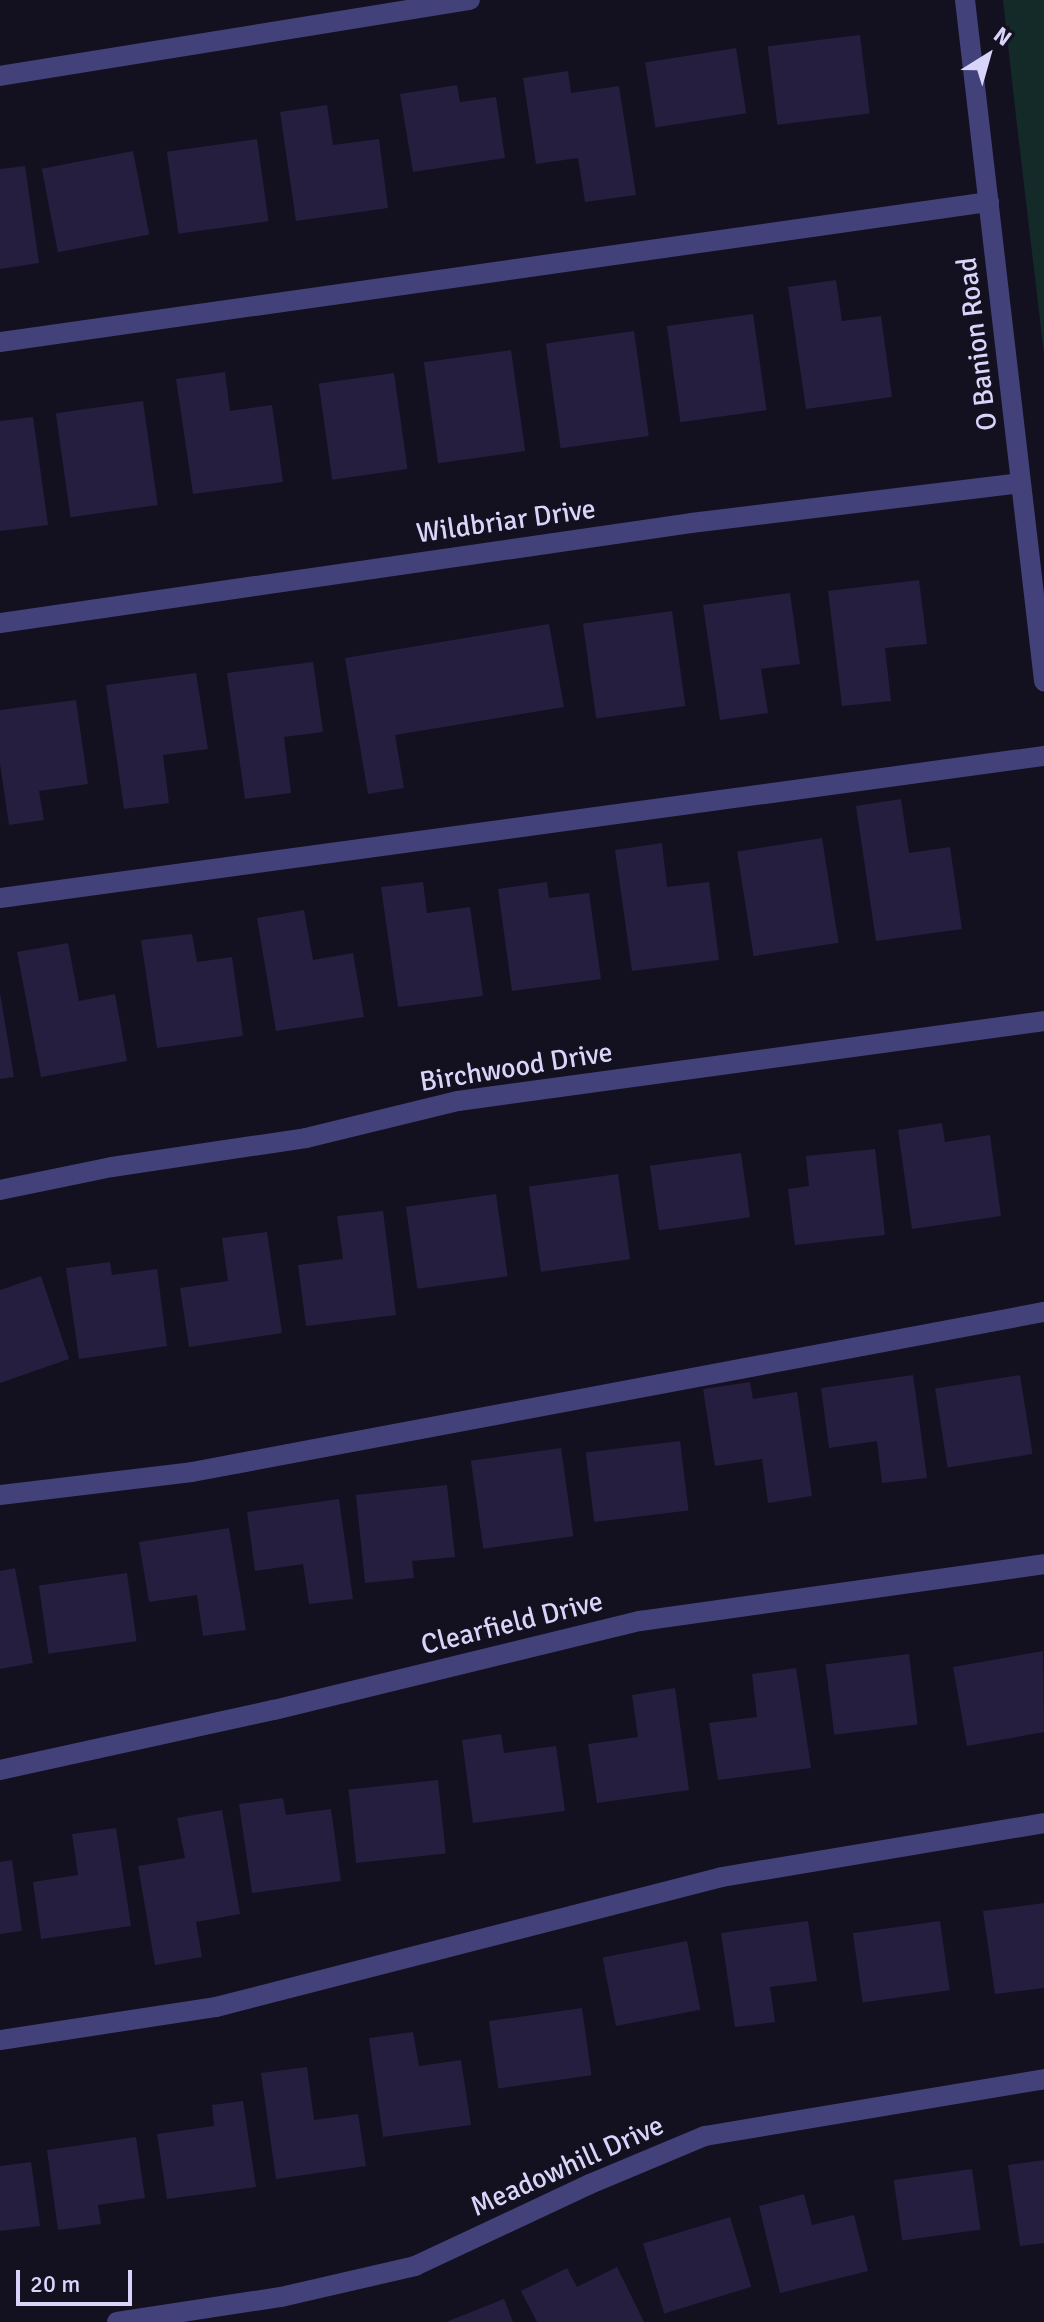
<!DOCTYPE html>
<html>
<head>
<meta charset="utf-8">
<style>
	body { margin:0 }
	#map { position:relative; width:1044px; height:2322px; overflow:hidden; background:#131020; font-family:Signika,sans-serif }
	div>[style] { position:absolute }
	[style*='--x'] { left:calc(var(--x)*1px); top:calc(var(--y)*1px); width:calc(var(--w)*1px); rotate:calc(var(--a)*1deg) }
	.green>* { inset:0; background:#142a29 }
	.building>* { inset:0; background:#251e3f; transform-origin:0 0 }
	.minor>* { height:20px; margin:-10px; padding:0 10px; transform-origin:10px; border-radius:10px; background:#43417a }
	span { translate:-50% -50%; white-space:nowrap; text-align:center; line-height:1.15; -webkit-text-stroke:8px #131020; paint-order:stroke }
	.street-label { font-size:28px; color:#d9d5fa }
	.north { position:absolute; left:948px; top:16px; width:80px; height:80px; -webkit-text-stroke:6px #131020; paint-order:stroke; rotate:37deg; font-size:22px; font-weight:700; line-height:32px; text-align:center; color:#d9d5fa }
	.north::after { content:''; display:block; margin:auto; width:28px; height:36px; background:#d9d5fa; clip-path:polygon(50% 0,100% 100%,50% 72%,0 100%) }
	.scale { position:absolute; left:16px; top:2270px; width:116px; height:36px; box-sizing:border-box; border:4px solid #d9d5fa; border-top:0; padding-left:10px; font-size:24px; line-height:28px; white-space:nowrap; color:#d9d5fa; -webkit-text-stroke:6px #131020; paint-order:stroke }
</style>
</head>
<body>
<div id="map">
	<div class="green">
		<i style="clip-path:polygon(1003px 0,1044px 0,1044px 354px,1017px 125px)"></i>
	</div>
	<div class="building">
		<i style="left:860px;top:35px;width:79px;height:93px;rotate:83deg"></i>
		<i style="left:736px;top:48px;width:66px;height:92px;rotate:81deg"></i>
		<i style="clip-path:polygon(568px 71px,571px 93px,619px 86px,636px 195px,585px 202px,578px 158px,536px 164px,523px 78px)"></i>
		<i style="clip-path:polygon(457px 85px,460px 102px,496px 97px,505px 158px,413px 172px,400px 94px)"></i>
		<i style="clip-path:polygon(327px 105px,333px 145px,379px 139px,388px 208px,296px 221px,280px 112px)"></i>
		<i style="left:257px;top:139px;width:83px;height:91px;rotate:82deg"></i>
		<i style="left:133px;top:151px;width:85px;height:93px;rotate:79deg"></i>
		<i style="clip-path:polygon(25px 166px,39px 263px,0 269px,0 169px)"></i>
		<i style="clip-path:polygon(836px 280px,842px 321px,881px 316px,892px 397px,806px 409px,788px 287px)"></i>
		<i style="left:753px;top:314px;width:97px;height:87px;rotate:82deg"></i>
		<i style="left:634px;top:331px;width:106px;height:89px;rotate:82deg"></i>
		<i style="left:511px;top:350px;width:102px;height:88px;rotate:82deg"></i>
		<i style="clip-path:polygon(225px 372px,230px 411px,272px 405px,283px 482px,193px 494px,176px 379px)"></i>
		<i style="left:394px;top:373px;width:97px;height:76px;rotate:82deg"></i>
		<i style="left:143px;top:401px;width:105px;height:88px;rotate:82deg"></i>
		<i style="clip-path:polygon(33px 417px,48px 525px,0 531px,0 421px)"></i>
		<i style="clip-path:polygon(919px 580px,927px 644px,885px 648px,891px 701px,842px 706px,828px 591px)"></i>
		<i style="clip-path:polygon(790px 593px,800px 664px,761px 669px,768px 713px,720px 720px,703px 605px)"></i>
		<i style="left:672px;top:611px;width:96px;height:90px;rotate:82deg"></i>
		<i style="clip-path:polygon(549px 624px,564px 707px,395px 735px,404px 788px,368px 794px,345px 658px)"></i>
		<i style="clip-path:polygon(313px 662px,323px 732px,284px 737px,291px 793px,245px 799px,227px 673px)"></i>
		<i style="clip-path:polygon(196px 673px,208px 749px,163px 755px,169px 803px,124px 809px,106px 685px)"></i>
		<i style="clip-path:polygon(76px 700px,88px 784px,39px 791px,44px 820px,9px 825px,0 764px,0 710px)"></i>
		<i style="clip-path:polygon(901px 799px,909px 853px,950px 847px,962px 929px,876px 941px,856px 806px)"></i>
		<i style="left:822px;top:838px;width:106px;height:86px;rotate:81deg"></i>
		<i style="clip-path:polygon(662px 843px,667px 887px,709px 882px,719px 960px,632px 971px,615px 850px)"></i>
		<i style="clip-path:polygon(423px 882px,427px 913px,470px 907px,483px 996px,398px 1007px,381px 887px)"></i>
		<i style="clip-path:polygon(547px 882px,549px 898px,589px 893px,601px 979px,512px 991px,498px 889px)"></i>
		<i style="clip-path:polygon(304px 910px,313px 960px,353px 953px,364px 1017px,276px 1031px,257px 918px)"></i>
		<i style="clip-path:polygon(192px 934px,197px 962px,232px 957px,243px 1036px,157px 1048px,141px 940px)"></i>
		<i style="clip-path:polygon(68px 943px,79px 1001px,115px 994px,127px 1061px,41px 1077px,17px 952px)"></i>
		<i style="clip-path:polygon(0 993px,14px 1077px,0 1079px)"></i>
		<i style="clip-path:polygon(942px 1123px,945px 1142px,990px 1135px,1001px 1216px,912px 1229px,898px 1130px)"></i>
		<i style="clip-path:polygon(875px 1149px,885px 1235px,795px 1245px,788px 1189px,809px 1186px,806px 1156px)"></i>
		<i style="left:741px;top:1153px;width:65px;height:92px;rotate:82deg"></i>
		<i style="left:618px;top:1174px;width:86px;height:90px;rotate:82deg"></i>
		<i style="left:496px;top:1194px;width:83px;height:91px;rotate:82deg"></i>
		<i style="clip-path:polygon(383px 1211px,396px 1315px,306px 1326px,298px 1265px,343px 1259px,337px 1216px)"></i>
		<i style="clip-path:polygon(267px 1232px,282px 1333px,189px 1347px,180px 1288px,228px 1281px,222px 1238px)"></i>
		<i style="clip-path:polygon(110px 1262px,112px 1275px,157px 1269px,167px 1346px,79px 1359px,66px 1268px)"></i>
		<i style="clip-path:polygon(41px 1276px,69px 1359px,0 1383px,0 1290px)"></i>
		<i style="clip-path:polygon(913px 1375px,927px 1478px,882px 1483px,877px 1441px,829px 1448px,821px 1388px)"></i>
		<i style="left:1020px;top:1375px;width:80px;height:86px;rotate:81deg"></i>
		<i style="clip-path:polygon(750px 1382px,753px 1399px,797px 1392px,812px 1496px,768px 1503px,762px 1459px,715px 1466px,703px 1389px)"></i>
		<i style="left:680px;top:1441px;width:70px;height:95px;rotate:83deg"></i>
		<i style="left:561px;top:1448px;width:89px;height:91px;rotate:82deg"></i>
		<i style="clip-path:polygon(447px 1485px,455px 1557px,412px 1561px,414px 1578px,365px 1583px,356px 1495px)"></i>
		<i style="clip-path:polygon(339px 1499px,353px 1599px,309px 1604px,303px 1564px,255px 1571px,247px 1512px)"></i>
		<i style="clip-path:polygon(229px 1528px,246px 1630px,203px 1636px,197px 1595px,149px 1602px,139px 1542px)"></i>
		<i style="clip-path:polygon(15px 1568px,33px 1663px,0 1669px,0 1571px)"></i>
		<i style="left:127px;top:1573px;width:69px;height:89px;rotate:82deg"></i>
		<i style="clip-path:polygon(1043px 1651px,1044px 1732px,967px 1746px,953px 1667px)"></i>
		<i style="left:909px;top:1654px;width:71px;height:84px;rotate:83deg"></i>
		<i style="clip-path:polygon(796px 1668px,811px 1768px,718px 1780px,709px 1723px,757px 1717px,752px 1674px)"></i>
		<i style="clip-path:polygon(675px 1688px,689px 1790px,597px 1803px,588px 1744px,638px 1737px,632px 1695px)"></i>
		<i style="clip-path:polygon(501px 1734px,504px 1753px,556px 1746px,565px 1811px,473px 1823px,462px 1740px)"></i>
		<i style="left:438px;top:1780px;width:74px;height:90px;rotate:84deg"></i>
		<i style="clip-path:polygon(283px 1798px,286px 1815px,331px 1809px,341px 1881px,252px 1893px,239px 1804px)"></i>
		<i style="clip-path:polygon(222px 1810px,240px 1914px,196px 1922px,202px 1957px,155px 1965px,138px 1866px,185px 1858px,177px 1818px)"></i>
		<i style="clip-path:polygon(116px 1828px,131px 1926px,41px 1939px,33px 1882px,78px 1875px,72px 1834px)"></i>
		<i style="clip-path:polygon(12px 1860px,22px 1931px,0 1934px,0 1862px)"></i>
		<i style="clip-path:polygon(1044px 1903px,1044px 1988px,995px 1994px,983px 1911px)"></i>
		<i style="clip-path:polygon(808px 1921px,817px 1981px,770px 1987px,775px 2022px,735px 2027px,721px 1933px)"></i>
		<i style="left:940px;top:1921px;width:70px;height:88px;rotate:82deg"></i>
		<i style="left:687px;top:1941px;width:70px;height:86px;rotate:79deg"></i>
		<i style="left:582px;top:2008px;width:68px;height:94px;rotate:82deg"></i>
		<i style="clip-path:polygon(413px 2032px,419px 2066px,461px 2060px,471px 2125px,383px 2137px,369px 2038px)"></i>
		<i style="clip-path:polygon(307px 2067px,314px 2120px,358px 2114px,366px 2166px,276px 2179px,261px 2073px)"></i>
		<i style="clip-path:polygon(243px 2101px,256px 2187px,167px 2199px,157px 2134px,214px 2126px,212px 2105px)"></i>
		<i style="clip-path:polygon(136px 2137px,145px 2198px,98px 2205px,101px 2224px,58px 2230px,47px 2150px)"></i>
		<i style="clip-path:polygon(1044px 2160px,1044px 2243px,1020px 2246px,1008px 2165px)"></i>
		<i style="clip-path:polygon(31px 2162px,40px 2226px,0 2231px,0 2166px)"></i>
		<i style="left:972px;top:2169px;width:61px;height:79px;rotate:82deg"></i>
		<i style="clip-path:polygon(804px 2194px,812px 2225px,854px 2215px,868px 2271px,780px 2293px,759px 2206px)"></i>
		<i style="left:730px;top:2217px;width:73px;height:91px;rotate:73deg"></i>
		<i style="clip-path:polygon(617px 2267px,644px 2322px,537px 2322px,521px 2291px,567px 2268px,577px 2287px)"></i>
		<i style="clip-path:polygon(504px 2299px,513px 2322px,446px 2322px)"></i>
	</div>
	<div class="minor">
		<i style="--x:965;--y:0;--w:686;--a:83.38"></i>
		<i style="--x:0;--y:76;--w:476;--a:-9.2"></i>
		<i style="--x:0;--y:342;--w:999;--a:-8.06"></i>
		<i style="--x:0;--y:623;--w:698;--a:-8.23"></i>
		<i style="--x:691;--y:523;--w:332;--a:-6.9"></i>
		<i style="--x:0;--y:898;--w:1054;--a:-7.75"></i>
		<i style="--x:0;--y:1190;--w:114;--a:-11.6"></i>
		<i style="--x:112;--y:1167;--w:196;--a:-8.5"></i>
		<i style="--x:306;--y:1138;--w:156;--a:-13.7"></i>
		<i style="--x:458;--y:1101;--w:591;--a:-7.77"></i>
		<i style="--x:0;--y:1495;--w:193;--a:-6.8"></i>
		<i style="--x:192;--y:1472;--w:867;--a:-10.64"></i>
		<i style="--x:0;--y:1770;--w:280;--a:-12.4"></i>
		<i style="--x:274;--y:1710;--w:377;--a:-13.7"></i>
		<i style="--x:640;--y:1621;--w:408;--a:-8"></i>
		<i style="--x:0;--y:2040;--w:219;--a:-8.7"></i>
		<i style="--x:216;--y:2007;--w:522;--a:-14.41"></i>
		<i style="--x:722;--y:1877;--w:326;--a:-9.5"></i>
		<i style="--x:117;--y:2322;--w:166;--a:-8.7"></i>
		<i style="--x:281;--y:2297;--w:138;--a:-13"></i>
		<i style="--x:415;--y:2266;--w:193;--a:-25.1"></i>
		<i style="--x:590;--y:2184;--w:125;--a:-22.7"></i>
		<i style="--x:705;--y:2136;--w:344;--a:-9.5"></i>
	</div>
	<div class="street-label">
		<span style="left:977px;top:344px;rotate:-97deg">O Banion Road</span>
		<span style="left:506px;top:521px;rotate:-8deg">Wildbriar Drive</span>
		<span style="left:516px;top:1067px;rotate:-9deg">Birchwood Drive</span>
		<span style="left:512px;top:1623px;rotate:-14deg">Clearfield Drive</span>
		<span style="left:567px;top:2166px;rotate:-24deg">Meadowhill Drive</span>
	</div>
	<div class="north">N</div>
	<div class="scale">20 m</div>
</div>
</body>
</html>
